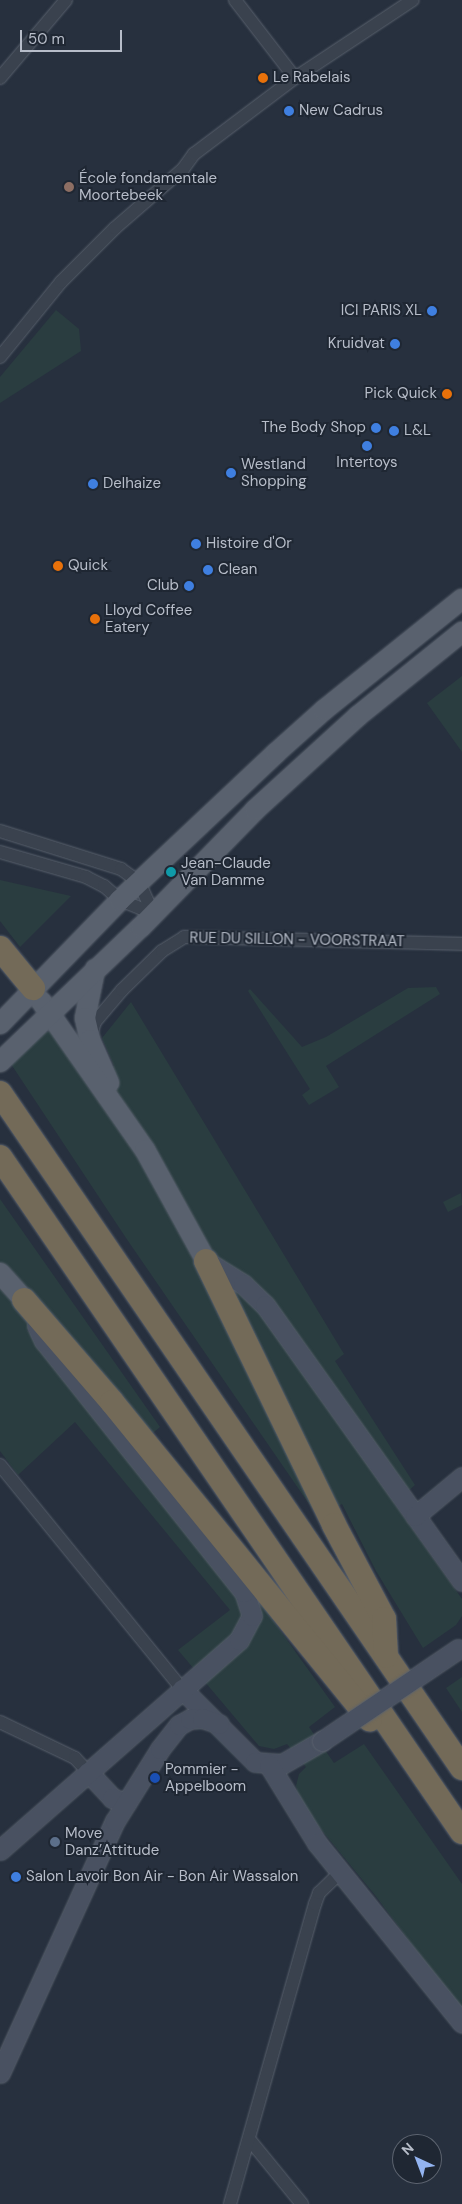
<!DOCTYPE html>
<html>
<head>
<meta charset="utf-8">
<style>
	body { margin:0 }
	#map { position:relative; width:462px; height:2204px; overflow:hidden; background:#27303e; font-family:"DM Sans",sans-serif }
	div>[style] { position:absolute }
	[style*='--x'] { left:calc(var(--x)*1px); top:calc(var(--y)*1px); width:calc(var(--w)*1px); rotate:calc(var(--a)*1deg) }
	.green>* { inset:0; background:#2a3d40 }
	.roads { filter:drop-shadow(0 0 1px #58606c) drop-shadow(0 0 1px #58606c) }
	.street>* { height:12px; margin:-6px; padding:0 6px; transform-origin:6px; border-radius:6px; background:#3a424e }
	.secondary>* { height:19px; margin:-9.5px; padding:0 9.5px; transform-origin:9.5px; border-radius:9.5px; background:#495161 }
	.primary>* { height:20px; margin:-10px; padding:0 10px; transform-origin:10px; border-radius:10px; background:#59616e }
	.highway>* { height:24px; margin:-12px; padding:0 12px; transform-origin:12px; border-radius:12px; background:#736a58 }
	.bridges { filter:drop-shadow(0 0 1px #58606c) drop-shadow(0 0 1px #58606c) }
	.secondary-bridge>* { height:19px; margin:-9.5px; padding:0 9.5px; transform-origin:9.5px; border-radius:9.5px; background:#495161 }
	.dots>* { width:14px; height:14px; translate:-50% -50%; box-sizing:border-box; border:2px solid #1f2733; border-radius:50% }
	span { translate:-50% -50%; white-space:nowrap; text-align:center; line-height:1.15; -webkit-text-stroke:4px #1f2733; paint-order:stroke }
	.poi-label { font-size:15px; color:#b7bdc9 }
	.left { translate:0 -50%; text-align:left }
	.right { translate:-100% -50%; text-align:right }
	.street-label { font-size:15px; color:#b7bdc9 }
	.north { position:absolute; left:392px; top:2134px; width:50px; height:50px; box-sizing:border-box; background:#1f2733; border:1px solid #5c636f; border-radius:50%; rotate:317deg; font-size:14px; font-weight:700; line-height:20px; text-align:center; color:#b7bdc9 }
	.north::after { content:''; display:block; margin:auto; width:18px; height:22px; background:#93b4f1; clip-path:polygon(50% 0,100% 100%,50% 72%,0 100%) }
	.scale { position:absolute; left:20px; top:30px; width:102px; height:22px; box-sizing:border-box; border:2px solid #b7bdc9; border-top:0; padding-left:6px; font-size:15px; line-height:18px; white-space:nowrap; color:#b7bdc9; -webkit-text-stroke:4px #1f2733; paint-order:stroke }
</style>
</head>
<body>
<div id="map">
	<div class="green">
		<i style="clip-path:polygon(56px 310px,79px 329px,81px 351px,0 403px,0 377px)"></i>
		<i style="clip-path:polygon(462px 676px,462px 752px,427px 703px)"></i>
		<i style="clip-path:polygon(0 880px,71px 896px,20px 947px,0 921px)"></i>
		<i style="clip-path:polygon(436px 987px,440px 994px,326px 1066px,339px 1087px,309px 1105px,302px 1095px,310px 1089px,248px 991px,250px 989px,302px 1047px,326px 1037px,408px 988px)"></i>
		<i style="clip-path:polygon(131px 1002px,344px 1354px,335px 1361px,415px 1485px,394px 1503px,462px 1599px,462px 1616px,456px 1625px,423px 1648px,376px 1571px,342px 1504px,318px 1517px,126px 1238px,11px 1064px,39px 1034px,50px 1031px,88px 1085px,114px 1066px,102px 1038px)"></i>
		<i style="clip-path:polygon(461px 1193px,462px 1205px,448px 1212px,443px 1202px)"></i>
		<i style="clip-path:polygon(0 1199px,160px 1427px,153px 1433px,48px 1313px,27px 1330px,239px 1596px,262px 1605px,335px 1707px,309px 1727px,334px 1763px,364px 1744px,462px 1884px,462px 2012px,375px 1895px,300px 1804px,296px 1786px,299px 1774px,306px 1767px,287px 1744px,274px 1749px,259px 1746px,178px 1650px,230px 1610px,75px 1422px,18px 1475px,0 1451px)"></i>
		<i style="clip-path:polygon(462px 1677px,462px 1712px,446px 1688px)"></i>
	</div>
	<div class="roads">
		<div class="street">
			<i style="--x:235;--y:0;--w:98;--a:52.4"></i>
			<i style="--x:0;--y:78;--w:102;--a:-49.8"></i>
			<i style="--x:0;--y:357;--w:97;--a:-50.9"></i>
			<i style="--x:61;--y:282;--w:76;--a:-45"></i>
			<i style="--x:115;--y:228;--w:90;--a:-40.9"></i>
			<i style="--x:183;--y:169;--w:19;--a:-54"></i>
			<i style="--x:194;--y:154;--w:126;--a:-37"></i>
			<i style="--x:295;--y:78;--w:141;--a:-33.5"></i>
			<i style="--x:0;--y:831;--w:127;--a:17.4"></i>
			<i style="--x:121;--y:869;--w:22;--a:36"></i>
			<i style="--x:139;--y:882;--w:34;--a:66"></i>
			<i style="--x:0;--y:852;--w:90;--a:16.2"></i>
			<i style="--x:86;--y:877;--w:20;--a:27"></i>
			<i style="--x:104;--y:886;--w:21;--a:41"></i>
			<i style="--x:120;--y:900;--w:35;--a:22"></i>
			<i style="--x:91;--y:1035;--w:14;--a:-73"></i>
			<i style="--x:95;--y:1022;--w:42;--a:-49.8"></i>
			<i style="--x:122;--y:990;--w:56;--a:-44.3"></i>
			<i style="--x:162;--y:951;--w:26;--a:-32"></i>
			<i style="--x:184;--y:937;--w:278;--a:1.4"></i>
			<i style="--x:0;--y:1465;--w:289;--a:50.9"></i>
			<i style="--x:0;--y:1722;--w:83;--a:25.6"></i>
			<i style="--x:75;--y:1758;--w:19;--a:47"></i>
			<i style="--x:249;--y:2139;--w:84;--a:50.8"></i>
			<i style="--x:230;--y:2204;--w:312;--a:-74.2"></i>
			<i style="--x:315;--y:1904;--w:12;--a:-70"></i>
			<i style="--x:319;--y:1893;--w:30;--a:-44"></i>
		</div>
		<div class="secondary">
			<i style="--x:206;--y:1261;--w:44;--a:31.9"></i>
			<i style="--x:243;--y:1284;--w:30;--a:44"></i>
			<i style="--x:265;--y:1305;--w:339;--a:54.5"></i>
			<i style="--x:415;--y:1516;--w:61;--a:-39.7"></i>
			<i style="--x:182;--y:1689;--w:103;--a:45"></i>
			<i style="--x:255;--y:1762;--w:27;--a:4"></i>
			<i style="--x:282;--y:1764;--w:46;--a:-29.9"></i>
			<i style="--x:269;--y:1765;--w:92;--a:58.4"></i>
			<i style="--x:317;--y:1843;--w:231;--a:51.1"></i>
			<i style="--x:88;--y:1772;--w:35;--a:47"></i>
			<i style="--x:112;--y:1798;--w:15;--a:20"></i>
			<i style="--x:0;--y:1850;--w:318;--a:-41.3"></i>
			<i style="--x:239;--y:1640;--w:27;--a:-62"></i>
			<i style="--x:252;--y:1616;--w:25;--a:-108"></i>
			<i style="--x:244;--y:1592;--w:321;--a:-128.5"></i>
			<i style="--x:44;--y:1341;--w:17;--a:-115"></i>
			<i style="--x:0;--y:2073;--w:277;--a:-65.5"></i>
			<i style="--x:115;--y:1821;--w:85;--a:-58"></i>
			<i style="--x:160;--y:1749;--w:31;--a:-52"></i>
			<i style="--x:179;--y:1725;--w:13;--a:-29"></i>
			<i style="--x:190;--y:1719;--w:12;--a:-5"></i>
			<i style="--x:202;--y:1718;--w:18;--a:19"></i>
		</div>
		<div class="primary">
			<i style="--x:95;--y:969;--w:50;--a:101.5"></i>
			<i style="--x:85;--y:1018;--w:23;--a:77"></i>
			<i style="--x:90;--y:1040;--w:47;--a:66.2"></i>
			<i style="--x:41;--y:1001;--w:182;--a:55.1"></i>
			<i style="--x:145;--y:1150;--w:127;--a:61.2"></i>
			<i style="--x:0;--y:1024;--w:173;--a:-45.9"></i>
			<i style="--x:120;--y:900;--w:214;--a:-43.3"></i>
			<i style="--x:276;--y:753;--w:64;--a:-41.9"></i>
			<i style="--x:324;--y:710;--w:177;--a:-38.8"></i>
			<i style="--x:0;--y:1062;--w:195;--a:-43.8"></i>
			<i style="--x:141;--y:927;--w:163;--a:-45.7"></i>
			<i style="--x:255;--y:810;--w:139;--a:-42.4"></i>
			<i style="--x:358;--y:716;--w:134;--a:-38.9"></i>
			<i style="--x:0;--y:1273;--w:36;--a:48"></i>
		</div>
		<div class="highway">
			<i style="--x:0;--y:948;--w:52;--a:50.5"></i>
			<i style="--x:0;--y:1093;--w:818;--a:55.61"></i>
			<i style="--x:0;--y:1157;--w:818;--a:55.61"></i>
			<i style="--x:206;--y:1261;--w:293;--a:64.1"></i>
			<i style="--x:334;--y:1525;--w:106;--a:62"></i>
			<i style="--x:384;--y:1619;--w:37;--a:87"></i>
			<i style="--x:24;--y:1300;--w:135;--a:49.2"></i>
			<i style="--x:112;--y:1402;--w:409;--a:50.9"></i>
		</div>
	</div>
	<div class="bridges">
		<div class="secondary-bridge">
			<i style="--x:322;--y:1741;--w:164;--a:-34.1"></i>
		</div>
	</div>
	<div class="dots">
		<i style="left:263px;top:78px;background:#e8710a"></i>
		<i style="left:289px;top:111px;background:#3f7fe0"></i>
		<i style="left:69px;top:187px;background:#8d6e63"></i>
		<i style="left:432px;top:311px;background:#3f7fe0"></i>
		<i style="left:395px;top:344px;background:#3f7fe0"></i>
		<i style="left:447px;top:394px;background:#e8710a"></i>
		<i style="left:376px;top:428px;background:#3f7fe0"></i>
		<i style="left:394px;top:431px;background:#3f7fe0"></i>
		<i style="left:367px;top:446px;background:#3f7fe0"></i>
		<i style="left:231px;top:473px;background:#3f7fe0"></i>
		<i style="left:93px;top:484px;background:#3f7fe0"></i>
		<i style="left:196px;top:544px;background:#3f7fe0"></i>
		<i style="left:58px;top:566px;background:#e8710a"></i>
		<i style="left:208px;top:570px;background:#3f7fe0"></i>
		<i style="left:189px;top:586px;background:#3f7fe0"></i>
		<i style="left:95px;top:619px;background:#e8710a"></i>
		<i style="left:171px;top:872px;background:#0f9aa8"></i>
		<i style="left:155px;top:1778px;background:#1a4fb4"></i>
		<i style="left:55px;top:1842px;background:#5c6f8a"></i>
		<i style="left:16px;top:1877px;background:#3f7fe0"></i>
	</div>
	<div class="poi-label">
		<span class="left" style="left:273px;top:78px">Le Rabelais</span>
		<span class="left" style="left:299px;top:111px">New Cadrus</span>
		<span class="left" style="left:79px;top:187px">École fondamentale<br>Moortebeek</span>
		<span class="right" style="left:422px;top:311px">ICI PARIS XL</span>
		<span class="right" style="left:385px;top:344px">Kruidvat</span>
		<span class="right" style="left:437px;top:394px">Pick Quick</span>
		<span class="right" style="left:366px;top:428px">The Body Shop</span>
		<span class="left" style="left:404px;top:431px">L&amp;L</span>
		<span style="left:367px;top:463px">Intertoys</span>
		<span class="left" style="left:241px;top:473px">Westland<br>Shopping</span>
		<span class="left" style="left:103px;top:484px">Delhaize</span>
		<span class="left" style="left:206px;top:544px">Histoire d'Or</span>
		<span class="left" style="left:68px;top:566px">Quick</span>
		<span class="left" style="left:218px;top:570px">Clean</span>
		<span class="right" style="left:179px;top:586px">Club</span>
		<span class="left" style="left:105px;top:619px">Lloyd Coffee<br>Eatery</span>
		<span class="left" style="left:181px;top:872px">Jean-Claude<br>Van Damme</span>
		<span class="left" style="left:165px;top:1778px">Pommier -<br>Appelboom</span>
		<span class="left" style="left:65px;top:1842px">Move<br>Danz’Attitude</span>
		<span class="left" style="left:26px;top:1877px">Salon Lavoir Bon Air - Bon Air Wassalon</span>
	</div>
	<div class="street-label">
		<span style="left:297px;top:940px;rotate:1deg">RUE DU SILLON - VOORSTRAAT</span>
	</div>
	<div class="north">N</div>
	<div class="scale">50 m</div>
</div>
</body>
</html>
